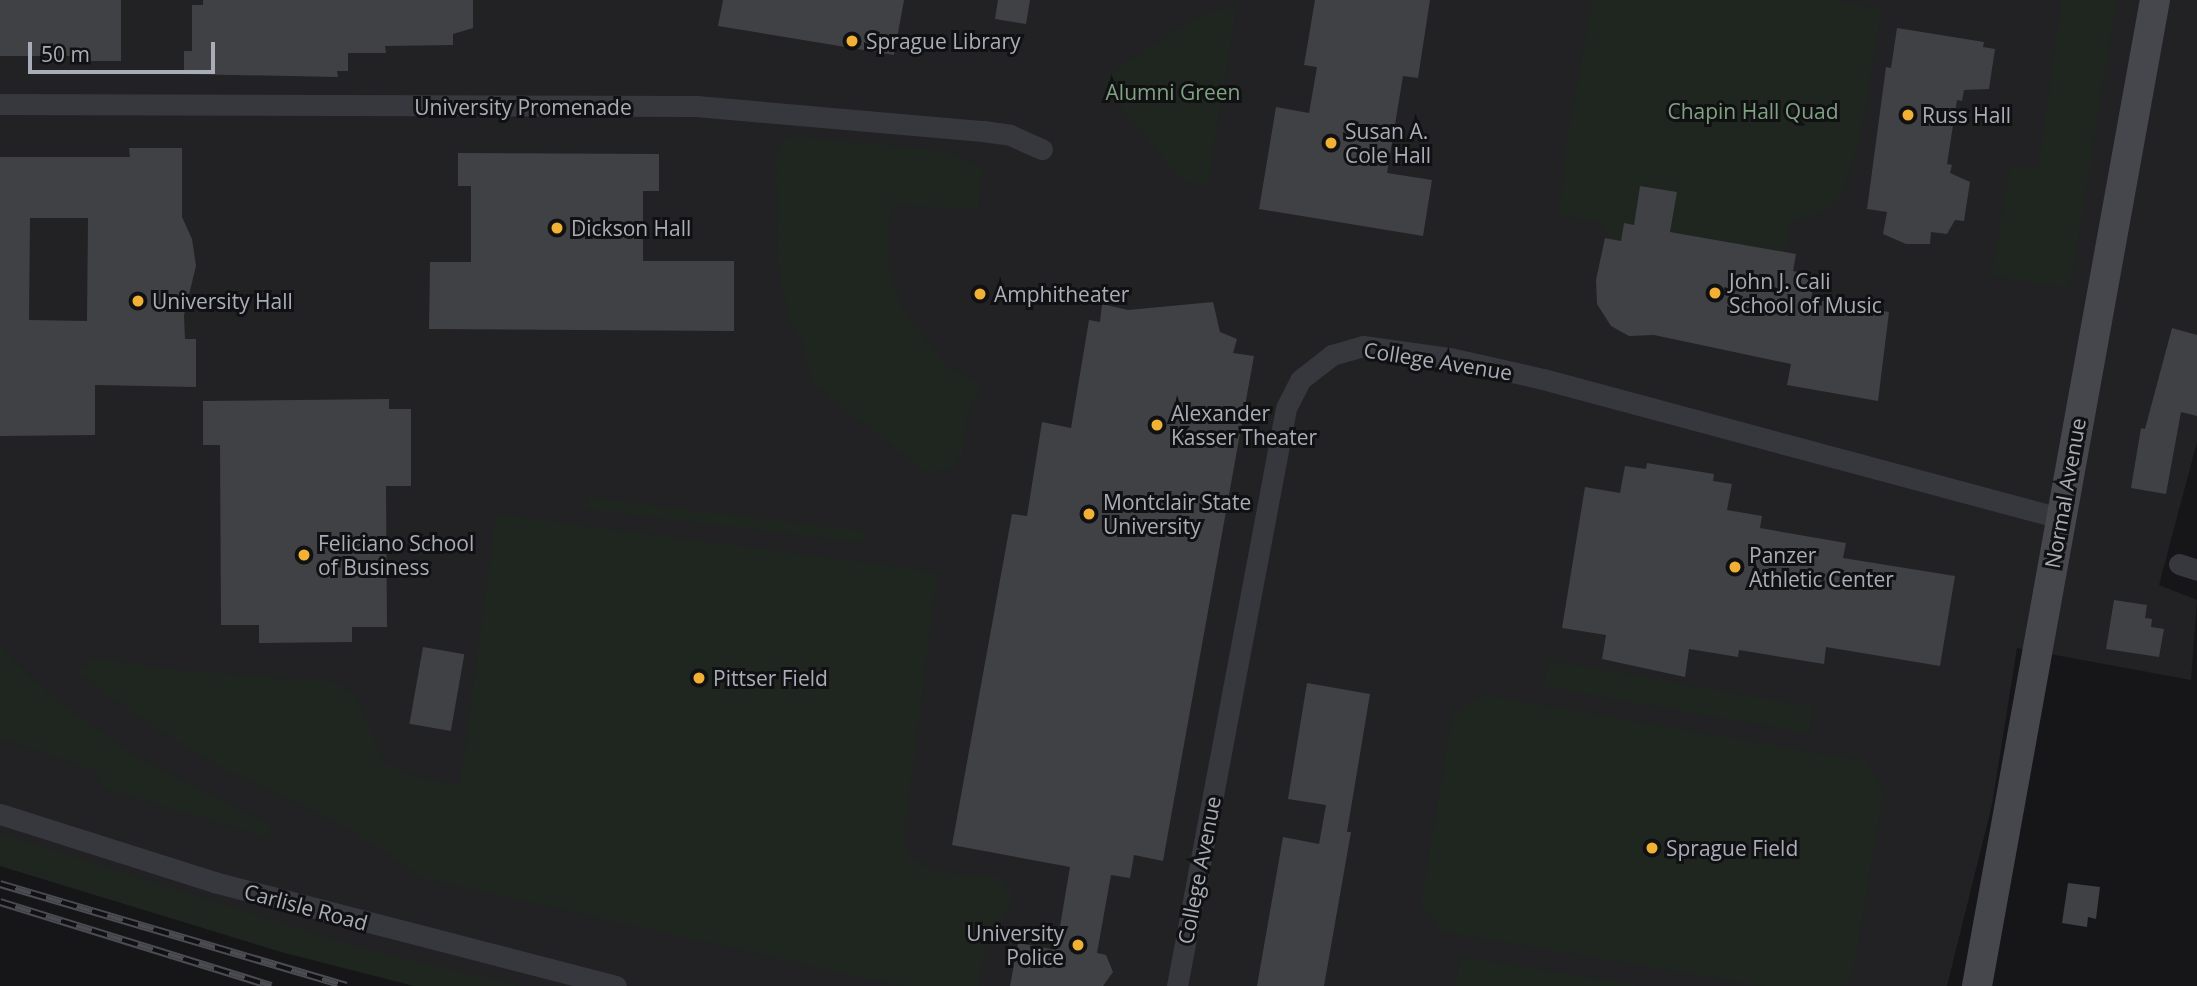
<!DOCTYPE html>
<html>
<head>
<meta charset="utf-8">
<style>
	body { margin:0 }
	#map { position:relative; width:2197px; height:986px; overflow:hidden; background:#161618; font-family:"Open Sans",sans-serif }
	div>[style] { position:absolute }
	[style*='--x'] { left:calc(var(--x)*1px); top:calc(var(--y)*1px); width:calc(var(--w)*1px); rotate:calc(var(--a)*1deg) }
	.built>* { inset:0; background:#222225 }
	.green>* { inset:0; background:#1e261f; transform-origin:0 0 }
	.building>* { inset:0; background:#404145; transform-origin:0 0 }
	.street>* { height:21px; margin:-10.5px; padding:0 10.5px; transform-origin:10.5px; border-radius:10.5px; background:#37383d }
	.secondary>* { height:30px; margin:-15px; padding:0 15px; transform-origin:15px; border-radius:15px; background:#45474d }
	.rail>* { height:8px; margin-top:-4px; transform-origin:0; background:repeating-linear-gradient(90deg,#111113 0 16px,#4a4c52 0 32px); box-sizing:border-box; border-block:2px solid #4a4c52 }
	.dots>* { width:19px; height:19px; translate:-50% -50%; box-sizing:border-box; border:4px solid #111113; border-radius:50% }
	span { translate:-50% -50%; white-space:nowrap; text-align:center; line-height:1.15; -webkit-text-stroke:6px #111113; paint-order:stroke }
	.poi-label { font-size:21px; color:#a8adb8 }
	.left { translate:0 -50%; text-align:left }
	.right { translate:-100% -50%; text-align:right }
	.park-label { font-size:21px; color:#7fa381 }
	.street-label { font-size:21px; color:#a8adb8 }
	.scale { position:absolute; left:28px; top:42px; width:187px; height:32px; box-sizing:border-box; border:4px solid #a8adb8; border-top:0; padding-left:9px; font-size:21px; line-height:24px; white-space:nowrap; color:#a8adb8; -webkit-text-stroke:5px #111113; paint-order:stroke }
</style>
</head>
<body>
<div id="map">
	<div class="built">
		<i style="clip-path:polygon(0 0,2197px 0,2197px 442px,2159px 585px,2197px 600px,2191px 680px,2017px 648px,1992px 805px,1947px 986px,476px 986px,0 848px)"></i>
	</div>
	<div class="green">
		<i style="clip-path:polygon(1592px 0,1832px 0,1882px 9px,1860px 140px,1842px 196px,1818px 214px,1791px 222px,1785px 252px,1670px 232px,1676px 192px,1641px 186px,1634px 225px,1624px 224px,1621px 241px,1613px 240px,1600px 221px,1559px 216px,1567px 139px)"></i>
		<i style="clip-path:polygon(2062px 0,2117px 0,2070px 288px,1991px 276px,2010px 165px,2038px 169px)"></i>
		<i style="clip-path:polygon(1237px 4px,1208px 186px,1182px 181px,1099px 81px,1192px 20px)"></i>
		<i style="clip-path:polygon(796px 136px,949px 152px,983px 168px,978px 209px,892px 205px,887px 239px,890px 274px,905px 314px,947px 366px,982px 384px,968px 414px,962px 456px,950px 469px,926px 472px,813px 384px,802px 343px,789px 322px,778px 263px,776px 152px,783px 139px)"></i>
		<i style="left:586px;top:497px;width:281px;height:12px;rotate:7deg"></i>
		<i style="clip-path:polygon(496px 514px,938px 572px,903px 843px,910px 856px,934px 872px,997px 877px,1011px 891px,1011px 908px,989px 933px,978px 986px,905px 986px,855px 976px,423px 878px,349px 828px,224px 769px,138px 717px,78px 672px,93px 658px,166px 669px,337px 682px,355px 696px,385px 764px,413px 776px,460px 785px)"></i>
		<i style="clip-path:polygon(0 647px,47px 693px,130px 753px,272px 826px,268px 838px,106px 789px,92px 770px,0 738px)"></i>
		<i style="left:1548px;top:660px;width:270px;height:27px;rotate:10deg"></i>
		<i style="clip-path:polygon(1485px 695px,1865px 761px,1884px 791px,1852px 978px,1840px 986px,1763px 986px,1443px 932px,1421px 904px,1452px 714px)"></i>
		<i style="clip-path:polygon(0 833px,364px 949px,522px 986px,414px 986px,281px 952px,0 866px)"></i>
		<i style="clip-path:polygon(1460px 956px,1642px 986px,1455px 986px)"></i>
	</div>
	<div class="building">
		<i style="clip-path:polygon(0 0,121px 0,121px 61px,85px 61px,85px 56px,0 56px)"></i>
		<i style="clip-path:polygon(203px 0,473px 0,473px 28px,453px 34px,453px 45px,385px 46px,386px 53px,348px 53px,348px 71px,337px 71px,338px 77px,184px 74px,184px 51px,192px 51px,192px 5px,203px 5px)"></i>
		<i style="clip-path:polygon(723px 0,904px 0,894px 55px,718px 26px)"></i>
		<i style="clip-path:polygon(998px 0,1030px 0,1026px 24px,995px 19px)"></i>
		<i style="clip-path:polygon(1315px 0,1430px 0,1418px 78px,1403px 76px,1387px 173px,1432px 180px,1423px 236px,1259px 209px,1276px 107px,1309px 113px,1317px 67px,1304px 65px)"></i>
		<i style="clip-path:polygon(1897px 28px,1984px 42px,1983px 47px,1995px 49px,1989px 89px,1964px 90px,1962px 101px,1957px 100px,1947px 164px,1952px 165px,1950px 173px,1970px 182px,1964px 221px,1955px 220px,1947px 234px,1931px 232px,1930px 244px,1906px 244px,1883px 234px,1887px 212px,1867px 209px,1886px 67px,1891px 68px)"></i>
		<i style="clip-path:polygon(evenodd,129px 148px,182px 148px,182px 217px,192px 239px,196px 266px,184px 315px,185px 339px,196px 339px,196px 387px,95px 385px,95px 435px,0 436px,0 157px,130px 157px,129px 148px,30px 218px,88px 218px,87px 321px,29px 320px,30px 218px)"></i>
		<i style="clip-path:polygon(458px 153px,659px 154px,659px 191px,643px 191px,643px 261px,734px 261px,734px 331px,429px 329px,430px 262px,471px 262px,471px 186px,458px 186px)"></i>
		<i style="clip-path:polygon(1640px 186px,1677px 192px,1670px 232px,1796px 254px,1793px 271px,1815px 275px,1811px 299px,1889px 312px,1878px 401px,1787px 385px,1791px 364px,1654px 335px,1629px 336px,1611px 326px,1597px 304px,1596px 280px,1605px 238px,1621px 241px,1624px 223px,1634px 225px)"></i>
		<i style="clip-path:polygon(1213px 302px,1220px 332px,1237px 339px,1233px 353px,1254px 356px,1163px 861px,1134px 855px,1130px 878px,1111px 875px,1097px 953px,1106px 955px,1113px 972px,1103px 986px,1010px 986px,1018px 943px,1056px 950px,1070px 867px,952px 845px,1012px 514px,1027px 516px,1042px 422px,1071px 428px,1089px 320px,1100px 322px,1102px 304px,1128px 310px)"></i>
		<i style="clip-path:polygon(2172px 328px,2197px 335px,2197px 416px,2181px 412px,2166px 494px,2131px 488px,2141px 428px,2145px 429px)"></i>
		<i style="clip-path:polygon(389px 399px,389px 409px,411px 409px,411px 486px,386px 486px,387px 627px,352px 627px,352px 642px,259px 643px,259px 625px,221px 625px,220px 445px,203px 445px,203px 401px)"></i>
		<i style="clip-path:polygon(1647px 463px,1714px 474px,1713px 481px,1732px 484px,1727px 510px,1762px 516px,1760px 528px,1846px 543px,1843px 558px,1955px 576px,1940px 666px,1826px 647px,1824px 664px,1739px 650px,1738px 657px,1689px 649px,1685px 677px,1602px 659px,1606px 635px,1562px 628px,1585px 487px,1620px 493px,1625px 466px,1646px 469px)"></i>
		<i style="clip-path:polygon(2114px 600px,2147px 605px,2145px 618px,2152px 619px,2151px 627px,2164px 629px,2159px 657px,2106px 649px)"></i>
		<i style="left:423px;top:647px;width:42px;height:78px;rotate:10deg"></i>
		<i style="clip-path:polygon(1307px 683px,1370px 694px,1347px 832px,1351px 832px,1324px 986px,1257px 986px,1283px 837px,1319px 844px,1326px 805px,1288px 799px)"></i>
		<i style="clip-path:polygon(2068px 883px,2100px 887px,2096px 919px,2088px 917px,2087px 927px,2062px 923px)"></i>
	</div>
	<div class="street">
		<i style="--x:0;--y:104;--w:696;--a:0.16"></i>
		<i style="--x:696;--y:106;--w:288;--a:5"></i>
		<i style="--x:983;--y:131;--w:27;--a:8"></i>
		<i style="--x:1010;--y:135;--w:35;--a:24"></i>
		<i style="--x:2179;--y:564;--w:19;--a:18"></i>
		<i style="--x:0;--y:814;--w:225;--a:17.6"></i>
		<i style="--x:214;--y:882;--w:415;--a:14.5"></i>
		<i style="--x:1177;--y:986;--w:588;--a:-79.32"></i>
		<i style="--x:1286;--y:408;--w:31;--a:-63"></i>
		<i style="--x:1300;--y:380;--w:41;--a:-38"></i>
		<i style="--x:1332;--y:355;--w:32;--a:-16"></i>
		<i style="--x:1363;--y:346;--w:88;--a:7.9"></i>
		<i style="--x:1450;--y:358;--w:95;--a:12.7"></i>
		<i style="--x:1543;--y:379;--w:535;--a:15.05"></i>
	</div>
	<div class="secondary">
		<i style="--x:1977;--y:986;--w:1002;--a:-79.77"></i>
	</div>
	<div class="rail">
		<i style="--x:0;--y:884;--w:361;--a:16.4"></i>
		<i style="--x:0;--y:902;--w:284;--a:17.2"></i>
	</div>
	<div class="dots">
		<i style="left:852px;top:41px;background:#f2b134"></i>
		<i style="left:1908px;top:115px;background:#f2b134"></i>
		<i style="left:1331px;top:143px;background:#f2b134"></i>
		<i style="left:557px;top:228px;background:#f2b134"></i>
		<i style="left:1715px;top:293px;background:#f2b134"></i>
		<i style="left:980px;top:294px;background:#f2b134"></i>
		<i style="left:138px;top:301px;background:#f2b134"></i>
		<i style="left:1157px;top:425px;background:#f2b134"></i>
		<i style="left:1089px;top:514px;background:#f2b134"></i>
		<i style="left:304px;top:555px;background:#f2b134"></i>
		<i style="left:1735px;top:567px;background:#f2b134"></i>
		<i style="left:699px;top:678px;background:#f2b134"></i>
		<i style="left:1652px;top:848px;background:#f2b134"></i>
		<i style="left:1078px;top:945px;background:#f2b134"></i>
	</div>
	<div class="poi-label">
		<span class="left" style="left:866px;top:41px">Sprague Library</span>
		<span class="left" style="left:1922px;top:115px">Russ Hall</span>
		<span class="left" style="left:1345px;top:143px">Susan A.<br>Cole Hall</span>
		<span class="left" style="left:571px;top:228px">Dickson Hall</span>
		<span class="left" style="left:1729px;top:293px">John J. Cali<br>School of Music</span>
		<span class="left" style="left:994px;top:294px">Amphitheater</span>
		<span class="left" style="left:152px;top:301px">University Hall</span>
		<span class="left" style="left:1171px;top:425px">Alexander<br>Kasser Theater</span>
		<span class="left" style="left:1103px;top:514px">Montclair State<br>University</span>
		<span class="left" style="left:318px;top:555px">Feliciano School<br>of Business</span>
		<span class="left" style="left:1749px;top:567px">Panzer<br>Athletic Center</span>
		<span class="left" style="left:713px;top:678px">Pittser Field</span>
		<span class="left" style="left:1666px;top:848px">Sprague Field</span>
		<span class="right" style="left:1064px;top:945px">University<br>Police</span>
	</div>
	<div class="park-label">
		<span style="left:1173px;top:92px">Alumni Green</span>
		<span style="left:1753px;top:111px">Chapin Hall Quad</span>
	</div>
	<div class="street-label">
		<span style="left:523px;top:107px">University Promenade</span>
		<span style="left:1438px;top:361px;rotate:9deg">College Avenue</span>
		<span style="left:2065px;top:493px;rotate:-80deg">Normal Avenue</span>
		<span style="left:1199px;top:870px;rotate:-79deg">College Avenue</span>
		<span style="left:306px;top:907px;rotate:15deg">Carlisle Road</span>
	</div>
	<div class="scale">50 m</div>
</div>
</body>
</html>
